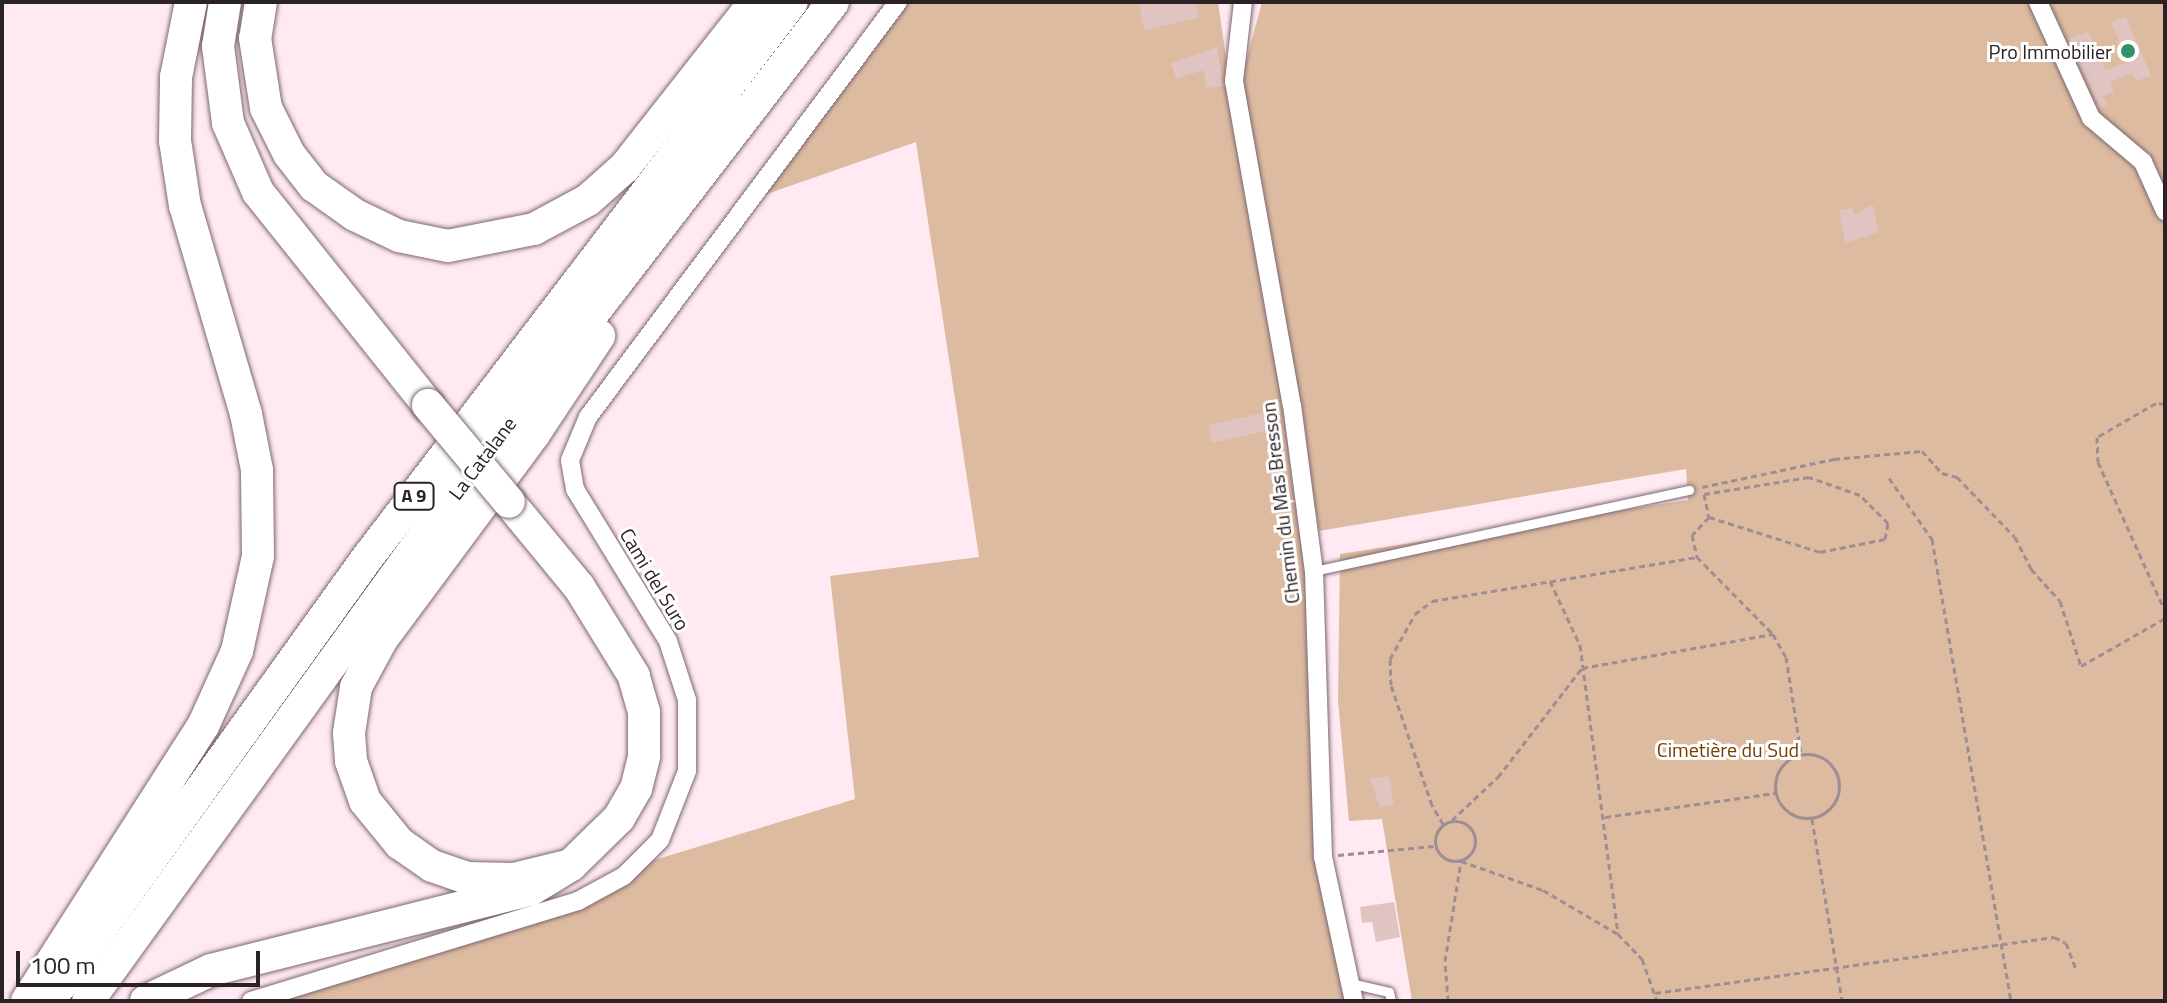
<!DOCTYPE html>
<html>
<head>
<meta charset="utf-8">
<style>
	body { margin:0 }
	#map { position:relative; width:2167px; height:1003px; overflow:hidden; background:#ffe9f2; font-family:"Titillium Web",sans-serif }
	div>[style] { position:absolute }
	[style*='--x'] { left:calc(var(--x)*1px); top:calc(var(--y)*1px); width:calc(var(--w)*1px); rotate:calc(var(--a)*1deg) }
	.green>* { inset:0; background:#ddbba1 }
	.building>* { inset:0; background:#e0c4c1; transform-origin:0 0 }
	.path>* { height:3px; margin-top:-1.5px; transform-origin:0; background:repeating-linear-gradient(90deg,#9e8e94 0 6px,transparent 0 10px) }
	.path>.ring { margin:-1.5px; padding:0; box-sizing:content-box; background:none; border:3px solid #9e8e94; border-radius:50% }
	.roads { filter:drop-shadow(0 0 2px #7d6770) drop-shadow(0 0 2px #7d6770) }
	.service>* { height:9px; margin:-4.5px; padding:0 4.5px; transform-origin:4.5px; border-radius:4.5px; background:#fff }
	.minor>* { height:18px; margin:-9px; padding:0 9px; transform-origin:9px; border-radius:9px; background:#fff }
	.motorway>* { height:32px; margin:-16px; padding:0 16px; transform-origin:16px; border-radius:16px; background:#fff }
	.bridges { filter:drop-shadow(0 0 2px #7d6770) drop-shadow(0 0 2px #7d6770) }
	.motorway-bridge>* { height:32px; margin:-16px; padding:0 16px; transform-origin:16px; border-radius:16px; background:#fff }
	.dots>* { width:22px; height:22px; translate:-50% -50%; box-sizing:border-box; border:4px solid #fff; border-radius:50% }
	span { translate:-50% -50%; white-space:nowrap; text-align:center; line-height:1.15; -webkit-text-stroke:6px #fff; paint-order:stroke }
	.shield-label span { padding:2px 6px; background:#fff; border:2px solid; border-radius:6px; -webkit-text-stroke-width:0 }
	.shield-label { font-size:18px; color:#2b2226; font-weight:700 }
	.poi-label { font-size:20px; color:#2b2226 }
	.right { translate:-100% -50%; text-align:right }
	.street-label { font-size:20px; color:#2b2226 }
	.park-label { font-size:20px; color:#753e00 }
	.frame { position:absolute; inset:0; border:4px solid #2b2226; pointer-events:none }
	.scale { position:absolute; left:16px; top:951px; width:244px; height:36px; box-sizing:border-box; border:4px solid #2b2226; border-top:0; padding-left:10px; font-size:24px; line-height:28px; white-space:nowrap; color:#2b2226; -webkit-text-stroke:6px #fff; paint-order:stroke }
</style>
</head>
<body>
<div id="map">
	<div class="green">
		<i style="clip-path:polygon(907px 2px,1218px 2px,1250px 222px,1285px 406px,1307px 572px,1310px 694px,1346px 1001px,274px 1001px,581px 907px,651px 861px,855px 799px,830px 576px,979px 557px,916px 142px,764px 195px)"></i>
		<i style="clip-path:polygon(1262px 2px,2165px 2px,2165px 1001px,1412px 1001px,1382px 819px,1349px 821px,1338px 700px,1340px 554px,1688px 500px,1686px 469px,1319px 531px,1241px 80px)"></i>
	</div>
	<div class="building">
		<i style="clip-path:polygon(1139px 2px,1196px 2px,1199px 18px,1144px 30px)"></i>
		<i style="clip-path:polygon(2126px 17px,2151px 76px,2136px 81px,2132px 73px,2110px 82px,2114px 92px,2103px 96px,2107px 105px,2100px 108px,2068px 39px,2088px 32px,2105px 70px,2128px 62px,2111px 22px)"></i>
		<i style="clip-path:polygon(1217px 47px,1223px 86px,1206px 88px,1204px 70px,1176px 79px,1171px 63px)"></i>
		<i style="clip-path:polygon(1873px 205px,1878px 232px,1845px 243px,1839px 210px,1852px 208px,1854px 214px)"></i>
		<i style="left:1262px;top:413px;width:18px;height:55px;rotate:77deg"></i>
		<i style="clip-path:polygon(1389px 776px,1394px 805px,1380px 807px,1370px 779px)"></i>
		<i style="clip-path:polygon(1394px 902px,1400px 937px,1376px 942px,1372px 922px,1362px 923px,1360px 907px)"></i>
	</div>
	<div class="path">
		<i style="--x:2165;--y:404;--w:9;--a:-174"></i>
		<i style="--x:2156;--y:403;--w:68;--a:150"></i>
		<i style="--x:2097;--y:437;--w:25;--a:88"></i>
		<i style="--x:2098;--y:462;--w:163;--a:65.8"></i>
		<i style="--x:1889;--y:478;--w:75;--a:54.8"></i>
		<i style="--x:1932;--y:539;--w:469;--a:80.3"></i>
		<i style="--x:1702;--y:487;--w:135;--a:-12"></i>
		<i style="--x:1834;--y:459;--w:88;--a:-5.2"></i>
		<i style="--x:1922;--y:451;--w:30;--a:48"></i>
		<i style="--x:1942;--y:473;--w:16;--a:15"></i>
		<i style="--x:1957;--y:477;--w:83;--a:46"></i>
		<i style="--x:2015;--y:537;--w:36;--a:63"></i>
		<i style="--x:2031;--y:569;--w:43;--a:47.8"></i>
		<i style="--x:2060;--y:601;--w:68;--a:72.1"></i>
		<i style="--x:2081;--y:666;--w:97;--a:-29.7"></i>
		<i style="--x:1709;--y:517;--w:116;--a:17.5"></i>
		<i style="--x:1820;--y:552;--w:66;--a:-11.3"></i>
		<i style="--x:1885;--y:539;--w:16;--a:-79"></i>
		<i style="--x:1888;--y:523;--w:40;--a:-135"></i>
		<i style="--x:1860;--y:495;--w:54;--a:-160.6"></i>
		<i style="--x:1809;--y:477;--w:106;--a:170.8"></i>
		<i style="--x:1704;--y:494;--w:24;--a:78"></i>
		<i style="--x:1709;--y:517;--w:25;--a:133"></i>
		<i style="--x:1692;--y:535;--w:23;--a:77"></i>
		<i style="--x:1697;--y:557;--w:108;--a:45.4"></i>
		<i style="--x:1773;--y:634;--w:26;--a:61"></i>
		<i style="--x:1786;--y:657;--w:97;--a:81.1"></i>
		<i style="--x:1550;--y:581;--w:71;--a:64.9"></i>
		<i style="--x:1580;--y:645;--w:291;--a:82.5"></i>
		<i class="ring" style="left:1775px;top:754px;width:61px;height:61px"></i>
		<i style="--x:1605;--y:817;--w:172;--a:-8"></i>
		<i style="--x:1812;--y:819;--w:184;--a:80.6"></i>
		<i style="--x:1452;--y:820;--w:63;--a:-43.1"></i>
		<i style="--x:1498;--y:777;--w:138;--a:-52.4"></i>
		<i style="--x:1582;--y:668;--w:194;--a:-10.1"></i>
		<i class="ring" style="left:1435px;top:821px;width:37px;height:37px"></i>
		<i style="--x:1443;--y:824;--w:22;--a:-120"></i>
		<i style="--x:1432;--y:805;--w:127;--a:-108.9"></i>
		<i style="--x:1391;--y:685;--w:26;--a:-92"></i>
		<i style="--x:1390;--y:659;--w:51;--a:-60.9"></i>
		<i style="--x:1415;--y:614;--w:21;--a:-37"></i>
		<i style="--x:1432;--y:601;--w:269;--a:-9.4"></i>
		<i style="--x:1338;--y:855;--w:96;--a:-5.4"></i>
		<i style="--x:1655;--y:993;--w:403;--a:-8"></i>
		<i style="--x:2054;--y:937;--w:13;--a:27"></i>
		<i style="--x:2066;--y:943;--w:28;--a:69"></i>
		<i style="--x:1448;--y:1001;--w:40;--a:-94.3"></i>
		<i style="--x:1445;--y:961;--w:101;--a:-80.9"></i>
		<i style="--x:1461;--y:861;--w:87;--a:19.5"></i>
		<i style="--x:1543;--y:890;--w:87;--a:30.4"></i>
		<i style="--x:1618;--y:934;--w:35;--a:46"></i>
		<i style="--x:1642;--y:959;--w:45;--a:70.3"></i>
	</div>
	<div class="roads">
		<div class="service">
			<i style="--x:1314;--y:571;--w:384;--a:-12.2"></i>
			<i style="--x:1350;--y:983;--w:40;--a:13"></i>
			<i style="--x:1389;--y:992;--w:9;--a:77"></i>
		</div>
		<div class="minor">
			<i style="--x:1243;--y:2;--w:80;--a:96.5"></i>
			<i style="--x:1234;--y:81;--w:329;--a:79.9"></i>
			<i style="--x:1292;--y:405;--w:167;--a:82.5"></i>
			<i style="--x:1314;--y:571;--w:286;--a:88.2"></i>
			<i style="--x:1323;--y:857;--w:147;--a:77.9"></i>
			<i style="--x:2038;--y:2;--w:128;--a:65.4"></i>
			<i style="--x:2091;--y:118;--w:68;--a:40.2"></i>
			<i style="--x:2143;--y:162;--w:54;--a:65.8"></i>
			<i style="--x:251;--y:1001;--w:342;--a:-17"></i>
			<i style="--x:578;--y:901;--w:52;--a:-28.5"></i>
			<i style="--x:624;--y:876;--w:51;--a:-45"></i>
			<i style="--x:660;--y:840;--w:74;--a:-68.6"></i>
			<i style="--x:687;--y:771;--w:71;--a:-90"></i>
			<i style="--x:687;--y:700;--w:62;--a:-107.9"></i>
			<i style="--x:668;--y:641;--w:178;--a:-121.5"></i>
			<i style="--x:575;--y:489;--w:29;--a:-100"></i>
			<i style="--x:570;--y:460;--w:47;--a:-67.3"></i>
			<i style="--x:588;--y:417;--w:518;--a:-53.24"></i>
		</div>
		<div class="motorway">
			<i style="--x:225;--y:2;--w:45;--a:99"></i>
			<i style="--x:218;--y:46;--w:78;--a:82.6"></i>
			<i style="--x:228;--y:123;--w:75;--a:66.5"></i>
			<i style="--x:258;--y:192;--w:273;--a:51.4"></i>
			<i style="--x:261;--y:2;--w:36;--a:99"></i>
			<i style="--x:255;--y:38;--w:71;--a:81.1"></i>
			<i style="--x:266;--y:108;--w:51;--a:63.4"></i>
			<i style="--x:289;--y:154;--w:41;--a:52"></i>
			<i style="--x:314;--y:186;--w:50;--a:35.3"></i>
			<i style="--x:355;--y:215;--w:49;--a:25.5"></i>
			<i style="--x:399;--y:236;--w:50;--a:11.5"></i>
			<i style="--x:448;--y:246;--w:88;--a:-11.2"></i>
			<i style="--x:534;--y:229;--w:61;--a:-28.2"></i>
			<i style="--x:588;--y:200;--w:50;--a:-41.7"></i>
			<i style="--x:625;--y:167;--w:210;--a:-51.8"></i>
			<i style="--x:571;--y:865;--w:59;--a:166.2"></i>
			<i style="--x:514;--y:879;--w:47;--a:-178.8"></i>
			<i style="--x:467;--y:878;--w:37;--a:-161"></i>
			<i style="--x:432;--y:866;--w:39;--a:-145"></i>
			<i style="--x:400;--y:844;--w:55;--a:-129.1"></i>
			<i style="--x:365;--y:801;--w:42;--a:-109.3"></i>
			<i style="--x:351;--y:761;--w:28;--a:-94"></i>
			<i style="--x:349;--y:733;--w:47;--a:-81.3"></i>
			<i style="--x:356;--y:687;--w:55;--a:-61.6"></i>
			<i style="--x:382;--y:639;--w:255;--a:-53.4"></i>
			<i style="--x:534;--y:434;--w:118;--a:-56.4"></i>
			<i style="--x:27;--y:1001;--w:326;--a:-57.4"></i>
			<i style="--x:203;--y:726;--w:82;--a:-65.6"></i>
			<i style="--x:237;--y:651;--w:97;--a:-77.5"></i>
			<i style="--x:258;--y:556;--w:86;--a:-90.7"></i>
			<i style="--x:257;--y:470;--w:57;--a:-101.1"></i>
			<i style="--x:246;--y:414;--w:217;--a:-106.3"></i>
			<i style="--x:185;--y:206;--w:66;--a:-98.7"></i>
			<i style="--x:175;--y:141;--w:64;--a:-89.1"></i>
			<i style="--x:176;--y:77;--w:76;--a:-78.7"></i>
			<i style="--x:49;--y:1001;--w:542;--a:-54.31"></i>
			<i style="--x:365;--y:561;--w:703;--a:-52.63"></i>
			<i style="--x:88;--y:1001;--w:640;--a:-54.15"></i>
			<i style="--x:463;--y:482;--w:606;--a:-52.37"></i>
			<i style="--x:146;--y:1001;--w:72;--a:-25.5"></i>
			<i style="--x:211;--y:970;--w:329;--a:-14.1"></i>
			<i style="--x:530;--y:890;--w:48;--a:-31.4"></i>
			<i style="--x:571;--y:865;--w:67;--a:-44.4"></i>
			<i style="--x:619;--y:818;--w:34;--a:-60"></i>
			<i style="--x:636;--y:789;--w:34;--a:-76"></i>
			<i style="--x:644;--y:756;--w:44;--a:-90"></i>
			<i style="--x:644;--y:712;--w:37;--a:-106"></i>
			<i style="--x:634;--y:676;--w:105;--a:-121.7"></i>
			<i style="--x:579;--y:587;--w:110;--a:-129.5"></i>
		</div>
	</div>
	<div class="bridges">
		<div class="motorway-bridge">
			<i style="--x:428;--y:405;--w:126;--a:50.1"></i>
		</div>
	</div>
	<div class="dots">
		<i style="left:2128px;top:51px;background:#32926c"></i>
	</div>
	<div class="shield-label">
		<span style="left:414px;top:496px">A 9</span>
	</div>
	<div class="poi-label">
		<span class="right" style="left:2112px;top:51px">Pro Immobilier</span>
	</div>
	<div class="street-label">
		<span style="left:482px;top:458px;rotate:-53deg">La Catalane</span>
		<span style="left:1280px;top:503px;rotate:-97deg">Chemin du Mas Bresson</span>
		<span style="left:655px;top:579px;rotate:59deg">Cami del Suro</span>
	</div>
	<div class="park-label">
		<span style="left:1728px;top:749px">Cimetière du Sud</span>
	</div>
	<div class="frame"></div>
	<div class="scale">100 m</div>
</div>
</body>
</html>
